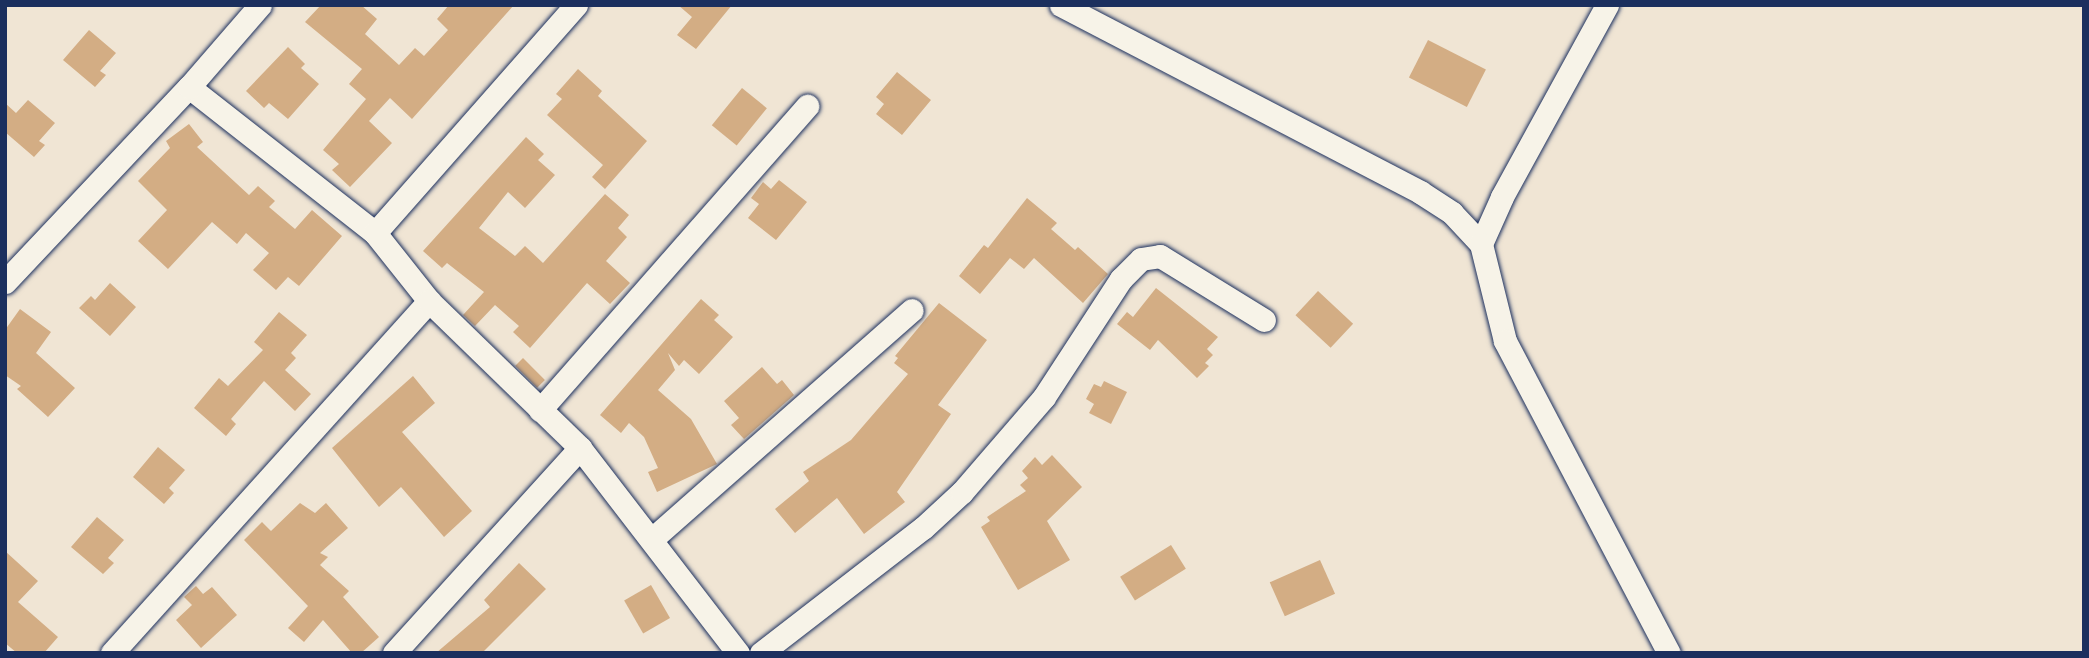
<!DOCTYPE html>
<html>
<head>
<meta charset="utf-8">
<style>
	body { margin:0 }
	#map { position:relative; width:2089px; height:658px; overflow:hidden; background:#f0e5d4; font-family:Dekko,sans-serif }
	div>[style] { position:absolute }
	[style*='--x'] { left:calc(var(--x)*1px); top:calc(var(--y)*1px); width:calc(var(--w)*1px); rotate:calc(var(--a)*1deg) }
	.building>* { inset:0; background:#d3ad84; transform-origin:0 0 }
	.roads { filter:drop-shadow(0 0 2px #1b2f5e) drop-shadow(0 0 2px #1b2f5e) }
	.street>* { height:23px; margin:-11.5px; padding:0 11.5px; transform-origin:11.5px; border-radius:11.5px; background:#f7f3e8 }
	span { translate:-50% -50%; white-space:nowrap; text-align:center; line-height:1.15; -webkit-text-stroke:5px #f7f3e8; paint-order:stroke }
	.frame { position:absolute; inset:0; border:7px solid #1b2f5e; pointer-events:none }
</style>
</head>
<body>
<div id="map">
	<div class="building">
		<i style="clip-path:polygon(321px 5px,361px 5px,377px 19px,365px 34px,399px 65px,415px 48px,424px 56px,448px 30px,437px 19px,449px 5px,514px 5px,412px 119px,390px 98px,369px 121px,392px 143px,350px 187px,332px 170px,339px 164px,323px 150px,366px 99px,349px 84px,362px 69px,305px 22px)"></i>
		<i style="clip-path:polygon(678px 5px,732px 5px,696px 49px,677px 35px,692px 17px)"></i>
		<i style="clip-path:polygon(89px 30px,116px 53px,100px 71px,106px 75px,95px 87px,63px 60px)"></i>
		<i style="left:1428px;top:40px;width:65px;height:42px;rotate:27deg"></i>
		<i style="clip-path:polygon(288px 47px,305px 64px,301px 68px,319px 84px,288px 119px,269px 103px,264px 108px,246px 91px)"></i>
		<i style="clip-path:polygon(578px 69px,602px 91px,598px 96px,647px 141px,605px 189px,592px 177px,603px 165px,547px 115px,562px 99px,556px 94px)"></i>
		<i style="clip-path:polygon(897px 72px,931px 100px,902px 135px,876px 114px,884px 104px,876px 97px)"></i>
		<i style="left:742px;top:88px;width:32px;height:48px;rotate:39deg"></i>
		<i style="clip-path:polygon(28px 100px,55px 123px,39px 141px,45px 145px,34px 157px,5px 132px,5px 103px,16px 113px)"></i>
		<i style="clip-path:polygon(189px 124px,203px 142px,197px 147px,249px 195px,258px 186px,275px 201px,269px 207px,295px 229px,312px 210px,342px 236px,299px 286px,288px 277px,276px 290px,253px 270px,269px 253px,246px 233px,237px 244px,212px 222px,168px 269px,138px 241px,167px 210px,138px 181px,170px 148px,166px 141px)"></i>
		<i style="clip-path:polygon(526px 137px,544px 154px,538px 160px,555px 175px,525px 208px,508px 192px,479px 228px,515px 256px,525px 246px,543px 263px,605px 194px,629px 215px,618px 228px,627px 237px,606px 261px,630px 283px,610px 304px,587px 283px,530px 348px,513px 332px,519px 326px,495px 305px,475px 326px,463px 315px,484px 292px,447px 263px,442px 268px,423px 251px)"></i>
		<i style="clip-path:polygon(779px 180px,807px 202px,776px 240px,748px 218px,759px 204px,751px 198px,763px 182px,771px 189px)"></i>
		<i style="clip-path:polygon(1027px 198px,1057px 223px,1051px 229px,1075px 250px,1078px 247px,1108px 274px,1083px 303px,1034px 258px,1024px 269px,1010px 258px,980px 294px,959px 276px,984px 245px,988px 248px)"></i>
		<i style="clip-path:polygon(110px 283px,136px 307px,110px 336px,79px 308px,91px 296px,95px 300px)"></i>
		<i style="clip-path:polygon(1156px 288px,1218px 337px,1207px 349px,1213px 355px,1205px 363px,1209px 366px,1197px 378px,1158px 340px,1150px 350px,1117px 324px,1127px 312px,1133px 317px)"></i>
		<i style="left:1318px;top:291px;width:48px;height:33px;rotate:43deg"></i>
		<i style="clip-path:polygon(701px 299px,719px 315px,714px 320px,733px 337px,699px 374px,684px 360px,679px 366px,668px 353px,675px 370px,658px 390px,691px 419px,717px 464px,657px 492px,648px 472px,658px 468px,644px 437px,629px 423px,621px 433px,600px 415px)"></i>
		<i style="clip-path:polygon(939px 303px,987px 340px,938px 405px,951px 414px,897px 492px,905px 502px,864px 534px,837px 498px,795px 533px,775px 509px,809px 481px,803px 472px,851px 440px,908px 374px,894px 363px,898px 358px,895px 356px)"></i>
		<i style="clip-path:polygon(20px 309px,51px 332px,36px 353px,75px 388px,48px 417px,17px 389px,21px 386px,5px 375px,5px 330px)"></i>
		<i style="clip-path:polygon(279px 312px,307px 335px,291px 353px,296px 358px,285px 370px,311px 394px,295px 411px,264px 381px,231px 419px,236px 424px,226px 436px,194px 408px,219px 378px,228px 386px,263px 350px,254px 342px)"></i>
		<i style="left:523px;top:358px;width:31px;height:11px;rotate:45deg"></i>
		<i style="clip-path:polygon(762px 367px,777px 384px,782px 380px,794px 395px,744px 439px,731px 425px,739px 418px,724px 401px)"></i>
		<i style="clip-path:polygon(413px 376px,435px 403px,402px 432px,472px 511px,444px 537px,401px 487px,379px 507px,332px 448px)"></i>
		<i style="clip-path:polygon(1104px 381px,1127px 392px,1111px 424px,1089px 413px,1094px 404px,1086px 399px,1094px 384px,1101px 387px)"></i>
		<i style="clip-path:polygon(158px 447px,185px 470px,169px 488px,174px 493px,164px 504px,133px 477px)"></i>
		<i style="clip-path:polygon(1052px 455px,1082px 487px,1047px 521px,1070px 560px,1018px 590px,981px 527px,990px 521px,987px 517px,1026px 491px,1020px 485px,1028px 478px,1022px 471px,1035px 457px,1042px 465px)"></i>
		<i style="clip-path:polygon(300px 503px,315px 513px,326px 503px,348px 528px,320px 553px,328px 557px,320px 565px,349px 591px,343px 597px,379px 637px,361px 653px,352px 653px,323px 620px,304px 642px,288px 628px,308px 606px,244px 540px,262px 522px,271px 531px)"></i>
		<i style="clip-path:polygon(97px 517px,124px 540px,108px 558px,114px 563px,103px 574px,71px 547px)"></i>
		<i style="left:1171px;top:545px;width:28px;height:60px;rotate:58deg"></i>
		<i style="clip-path:polygon(5px 551px,38px 581px,18px 602px,58px 637px,44px 653px,17px 653px,5px 643px)"></i>
		<i style="left:1320px;top:560px;width:37px;height:55px;rotate:66deg"></i>
		<i style="clip-path:polygon(519px 563px,546px 589px,482px 653px,436px 653px,490px 607px,484px 600px)"></i>
		<i style="left:651px;top:585px;width:38px;height:31px;rotate:60deg"></i>
		<i style="clip-path:polygon(196px 586px,203px 594px,212px 587px,237px 615px,201px 648px,176px 620px,192px 605px,184px 597px)"></i>
	</div>
	<div class="roads">
		<div class="street">
			<i style="--x:1061;--y:5;--w:405;--a:27.5"></i>
			<i style="--x:1420;--y:192;--w:38;--a:33"></i>
			<i style="--x:1452;--y:213;--w:42;--a:46.9"></i>
			<i style="--x:1607;--y:5;--w:219;--a:118.7"></i>
			<i style="--x:1502;--y:197;--w:51;--a:114.1"></i>
			<i style="--x:1481;--y:244;--w:100;--a:76.1"></i>
			<i style="--x:1505;--y:341;--w:352;--a:62.3"></i>
			<i style="--x:189;--y:87;--w:236;--a:38.1"></i>
			<i style="--x:375;--y:233;--w:87;--a:51.5"></i>
			<i style="--x:375;--y:233;--w:304;--a:-48.6"></i>
			<i style="--x:5;--y:282;--w:268;--a:-46.7"></i>
			<i style="--x:189;--y:87;--w:108;--a:-49.1"></i>
			<i style="--x:540;--y:410;--w:405;--a:-48.7"></i>
			<i style="--x:652;--y:539;--w:346;--a:-41.4"></i>
			<i style="--x:112;--y:653;--w:474;--a:-48"></i>
			<i style="--x:429;--y:301;--w:211;--a:44.2"></i>
			<i style="--x:580;--y:448;--w:259;--a:52.4"></i>
			<i style="--x:394;--y:653;--w:277;--a:-47.8"></i>
			<i style="--x:761;--y:653;--w:205;--a:-37.7"></i>
			<i style="--x:923;--y:528;--w:53;--a:-42.7"></i>
			<i style="--x:962;--y:492;--w:125;--a:-49.2"></i>
			<i style="--x:1044;--y:397;--w:141;--a:-56.9"></i>
			<i style="--x:1121;--y:279;--w:28;--a:-45"></i>
			<i style="--x:1141;--y:259;--w:19;--a:-9"></i>
			<i style="--x:1160;--y:256;--w:122;--a:31.6"></i>
		</div>
	</div>
	<div class="frame"></div>
</div>
</body>
</html>
